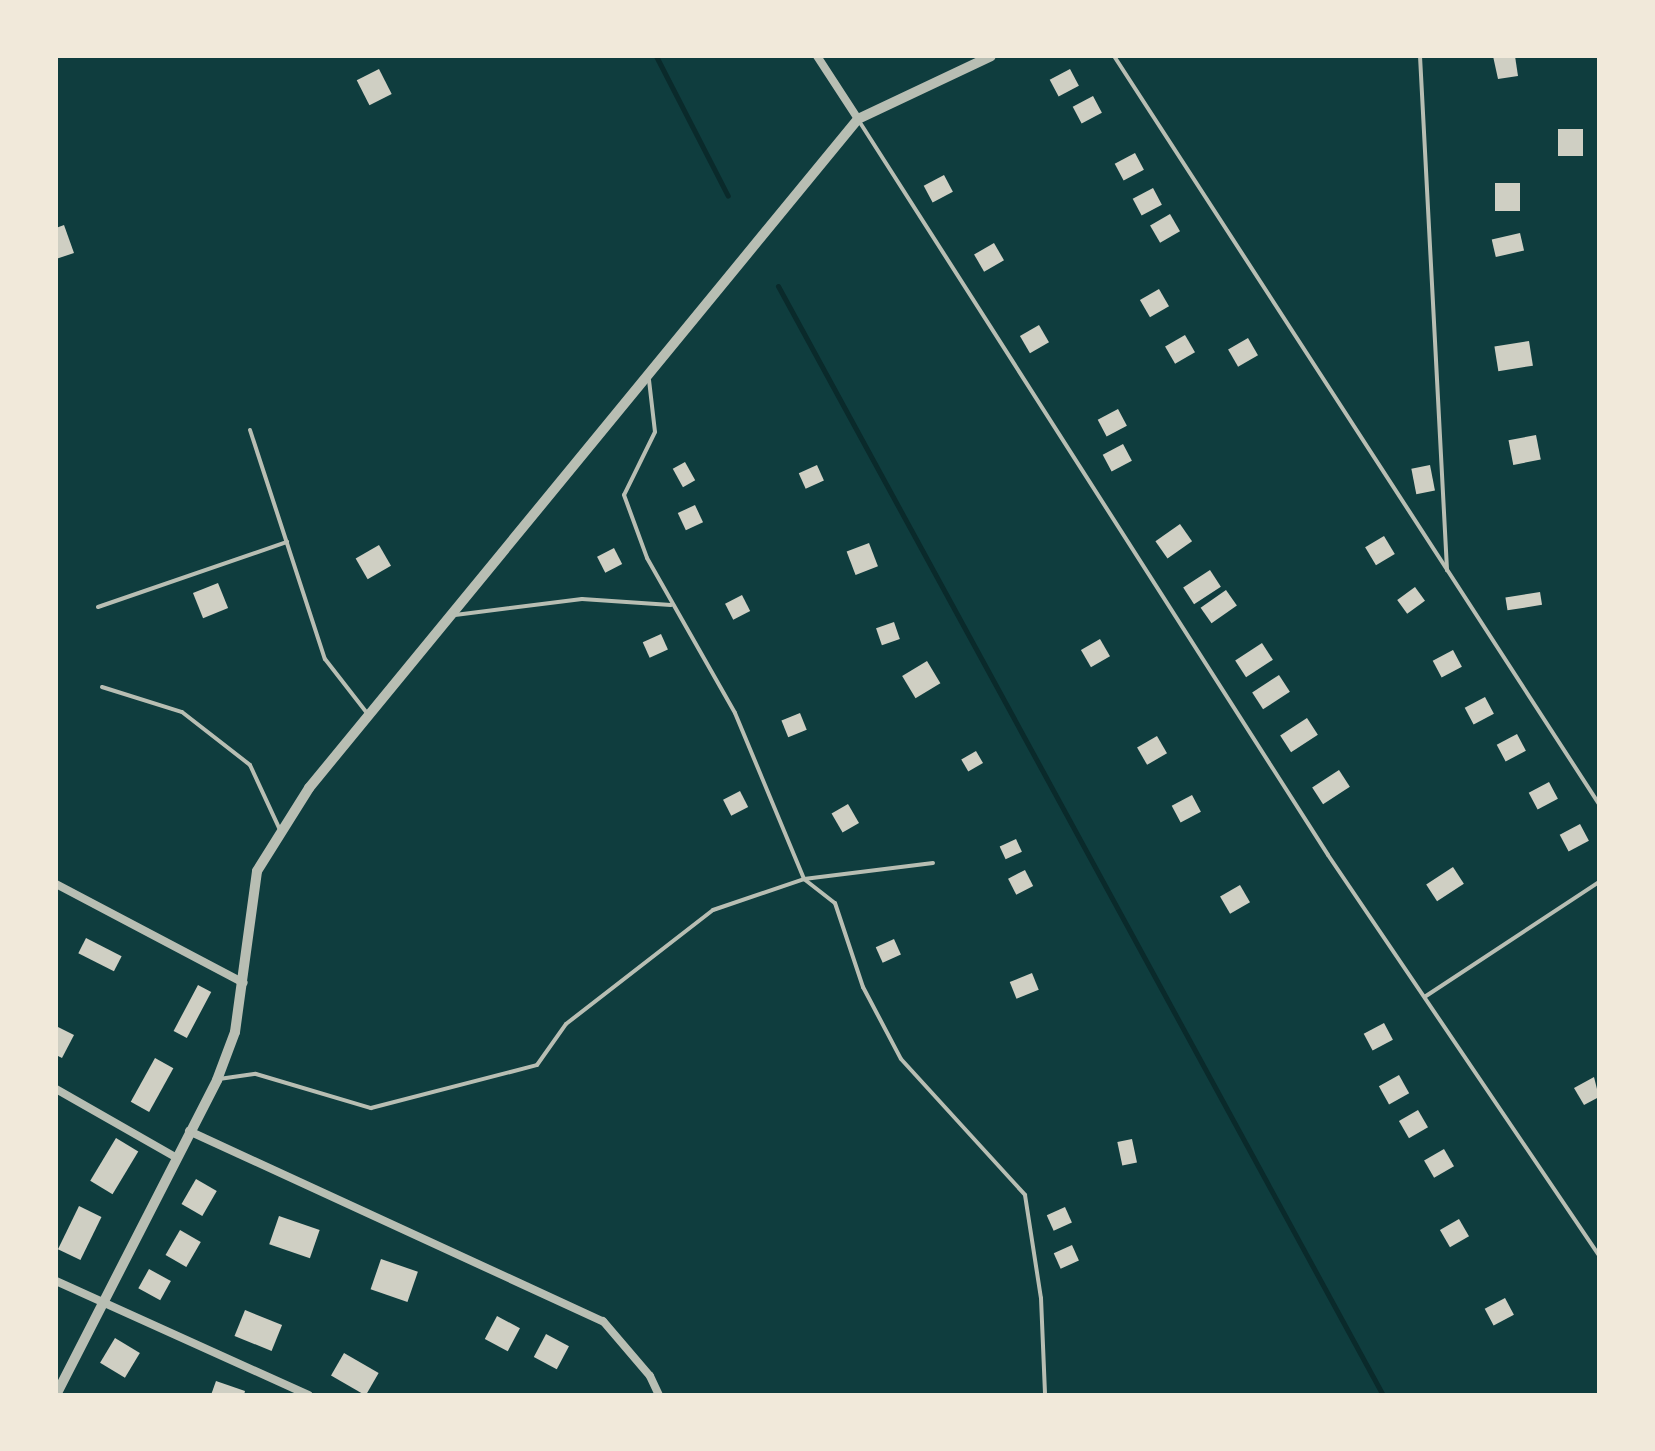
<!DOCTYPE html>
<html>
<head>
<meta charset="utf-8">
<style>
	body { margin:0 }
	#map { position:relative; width:1655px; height:1451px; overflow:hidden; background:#0f3d3e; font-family:Bitter,serif }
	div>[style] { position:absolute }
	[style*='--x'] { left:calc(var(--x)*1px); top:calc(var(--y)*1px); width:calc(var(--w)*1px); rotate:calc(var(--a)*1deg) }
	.stream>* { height:5px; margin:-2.5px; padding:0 2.5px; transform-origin:2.5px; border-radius:2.5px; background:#0a2a2b }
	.building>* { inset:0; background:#cfcfc3; transform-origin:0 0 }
	.service>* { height:4px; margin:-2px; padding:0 2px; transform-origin:2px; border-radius:2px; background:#b8beb3 }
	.minor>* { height:8px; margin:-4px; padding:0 4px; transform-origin:4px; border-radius:4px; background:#b8beb3 }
	.tertiary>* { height:10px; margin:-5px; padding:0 5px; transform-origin:5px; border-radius:5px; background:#b8beb3 }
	span { translate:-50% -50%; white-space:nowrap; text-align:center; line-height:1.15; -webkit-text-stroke:8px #f1e9da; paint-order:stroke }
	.frame { position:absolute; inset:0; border:58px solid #f1e9da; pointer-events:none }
</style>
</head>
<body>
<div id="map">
	<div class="stream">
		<i style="--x:656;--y:56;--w:157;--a:62.8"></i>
		<i style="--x:778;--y:286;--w:1263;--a:61.39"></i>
	</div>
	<div class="building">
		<i style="clip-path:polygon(1493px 56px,1515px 56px,1518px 76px,1498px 79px)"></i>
		<i style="left:379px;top:69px;width:28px;height:25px;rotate:63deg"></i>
		<i style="left:1070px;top:69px;width:19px;height:23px;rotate:62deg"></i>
		<i style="left:1093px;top:96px;width:19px;height:23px;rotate:62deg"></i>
		<i style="left:1558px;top:129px;width:25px;height:27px"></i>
		<i style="left:1135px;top:153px;width:19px;height:23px;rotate:62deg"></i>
		<i style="left:944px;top:175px;width:19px;height:23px;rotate:62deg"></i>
		<i style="left:1495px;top:183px;width:25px;height:28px"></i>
		<i style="left:1153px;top:188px;width:19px;height:23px;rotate:62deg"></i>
		<i style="left:1170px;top:214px;width:20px;height:23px;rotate:60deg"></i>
		<i style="clip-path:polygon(64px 225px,74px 253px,56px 259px,56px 228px)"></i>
		<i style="left:1520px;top:233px;width:18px;height:29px;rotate:77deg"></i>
		<i style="left:994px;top:243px;width:20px;height:23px;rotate:60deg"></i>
		<i style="left:1159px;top:289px;width:20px;height:22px;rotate:60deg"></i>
		<i style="left:1039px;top:325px;width:20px;height:22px;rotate:60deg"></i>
		<i style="left:1185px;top:335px;width:20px;height:23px;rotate:60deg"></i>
		<i style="left:1248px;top:338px;width:20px;height:23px;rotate:60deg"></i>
		<i style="left:1529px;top:341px;width:25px;height:35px;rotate:81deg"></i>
		<i style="left:1118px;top:409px;width:19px;height:23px;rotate:62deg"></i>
		<i style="left:1536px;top:435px;width:25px;height:28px;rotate:79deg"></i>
		<i style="left:1123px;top:444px;width:19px;height:23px;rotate:62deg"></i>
		<i style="left:685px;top:462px;width:21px;height:14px;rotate:61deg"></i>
		<i style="left:817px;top:465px;width:17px;height:20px;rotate:66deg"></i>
		<i style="left:1430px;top:465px;width:26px;height:19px;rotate:79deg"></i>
		<i style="left:695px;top:505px;width:19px;height:19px;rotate:65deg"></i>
		<i style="left:1180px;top:524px;width:21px;height:30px;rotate:55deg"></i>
		<i style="left:1384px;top:536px;width:21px;height:22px;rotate:59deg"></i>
		<i style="left:869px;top:543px;width:25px;height:24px;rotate:69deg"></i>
		<i style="left:379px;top:545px;width:24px;height:27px;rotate:60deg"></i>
		<i style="left:614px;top:548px;width:18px;height:19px;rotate:63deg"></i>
		<i style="left:1210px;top:570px;width:20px;height:32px;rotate:57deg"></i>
		<i style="left:218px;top:583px;width:27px;height:27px;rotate:68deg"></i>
		<i style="left:1415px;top:587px;width:17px;height:22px;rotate:54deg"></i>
		<i style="left:1226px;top:590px;width:19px;height:31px;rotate:55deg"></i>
		<i style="left:1540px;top:592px;width:13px;height:35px;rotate:81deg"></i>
		<i style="left:742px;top:595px;width:18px;height:19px;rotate:63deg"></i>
		<i style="left:894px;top:622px;width:18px;height:19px;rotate:71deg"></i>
		<i style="left:661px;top:634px;width:17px;height:20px;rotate:66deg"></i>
		<i style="left:1100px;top:639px;width:20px;height:22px;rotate:60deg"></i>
		<i style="left:1262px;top:643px;width:20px;height:32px;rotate:57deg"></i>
		<i style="left:1453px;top:650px;width:19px;height:23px;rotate:62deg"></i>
		<i style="left:927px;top:661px;width:26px;height:29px;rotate:59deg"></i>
		<i style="left:1279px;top:675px;width:20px;height:32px;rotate:57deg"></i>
		<i style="left:1485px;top:697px;width:19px;height:23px;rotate:62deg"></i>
		<i style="left:800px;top:713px;width:18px;height:20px;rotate:68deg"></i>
		<i style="left:1307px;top:718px;width:20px;height:32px;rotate:57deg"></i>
		<i style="left:1517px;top:734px;width:19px;height:23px;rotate:62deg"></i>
		<i style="left:1157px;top:736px;width:20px;height:23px;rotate:60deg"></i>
		<i style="left:976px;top:751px;width:14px;height:17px;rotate:60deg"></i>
		<i style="left:1339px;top:770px;width:20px;height:32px;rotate:57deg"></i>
		<i style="left:1549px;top:782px;width:19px;height:23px;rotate:62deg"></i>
		<i style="left:740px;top:791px;width:18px;height:19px;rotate:63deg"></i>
		<i style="left:1192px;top:795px;width:19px;height:23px;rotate:62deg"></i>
		<i style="left:848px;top:804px;width:22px;height:19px;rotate:60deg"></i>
		<i style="left:1580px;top:824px;width:19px;height:23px;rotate:62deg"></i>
		<i style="left:1016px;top:839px;width:14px;height:18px;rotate:65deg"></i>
		<i style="left:1453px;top:867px;width:20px;height:32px;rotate:57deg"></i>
		<i style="left:1025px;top:870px;width:18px;height:19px;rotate:63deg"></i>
		<i style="left:1240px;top:885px;width:20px;height:23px;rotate:60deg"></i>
		<i style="left:86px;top:938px;width:40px;height:17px;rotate:27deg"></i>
		<i style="left:894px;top:939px;width:17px;height:20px;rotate:66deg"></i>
		<i style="left:1032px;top:973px;width:18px;height:24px;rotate:68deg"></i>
		<i style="left:198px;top:985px;width:15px;height:52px;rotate:28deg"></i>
		<i style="left:1384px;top:1023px;width:19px;height:23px;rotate:62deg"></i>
		<i style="clip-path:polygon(56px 1026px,74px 1035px,62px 1058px,56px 1055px)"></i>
		<i style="left:155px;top:1058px;width:21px;height:50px;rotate:29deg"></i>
		<i style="left:1399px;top:1075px;width:21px;height:23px;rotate:61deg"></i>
		<i style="clip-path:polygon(1594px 1077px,1599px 1097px,1584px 1105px,1574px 1088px)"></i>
		<i style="left:1418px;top:1110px;width:20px;height:22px;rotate:60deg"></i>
		<i style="left:116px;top:1138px;width:26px;height:50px;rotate:31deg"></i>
		<i style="left:1132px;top:1139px;width:24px;height:15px;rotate:78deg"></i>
		<i style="left:1444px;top:1149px;width:20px;height:23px;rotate:60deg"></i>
		<i style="left:196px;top:1179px;width:24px;height:29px;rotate:30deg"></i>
		<i style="left:79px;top:1206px;width:25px;height:48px;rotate:26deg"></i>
		<i style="left:1065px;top:1207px;width:17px;height:20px;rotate:66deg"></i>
		<i style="left:279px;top:1216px;width:43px;height:30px;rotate:19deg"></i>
		<i style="left:1459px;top:1219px;width:20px;height:22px;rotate:60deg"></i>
		<i style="left:180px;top:1230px;width:24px;height:29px;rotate:30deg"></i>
		<i style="left:1072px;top:1245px;width:17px;height:20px;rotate:66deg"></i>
		<i style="left:381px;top:1259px;width:39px;height:32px;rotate:19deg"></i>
		<i style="left:149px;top:1269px;width:25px;height:22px;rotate:29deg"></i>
		<i style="left:1505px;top:1298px;width:19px;height:23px;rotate:62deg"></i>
		<i style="left:245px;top:1310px;width:40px;height:28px;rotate:22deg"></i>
		<i style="left:497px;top:1316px;width:26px;height:26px;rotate:28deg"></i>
		<i style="left:546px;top:1334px;width:26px;height:26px;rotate:28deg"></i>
		<i style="left:115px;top:1338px;width:29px;height:29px;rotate:31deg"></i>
		<i style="left:344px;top:1353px;width:40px;height:26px;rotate:30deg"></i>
		<i style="clip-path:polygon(216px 1381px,245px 1391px,244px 1395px,211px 1395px)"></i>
	</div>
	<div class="service">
		<i style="--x:1114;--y:56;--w:891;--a:57.04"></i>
		<i style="--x:1420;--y:56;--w:515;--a:86.99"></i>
		<i style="--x:859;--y:121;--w:871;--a:57.42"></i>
		<i style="--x:1328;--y:855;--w:484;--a:55.9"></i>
		<i style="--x:649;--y:380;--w:52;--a:83.4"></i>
		<i style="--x:655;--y:432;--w:70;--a:116.2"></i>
		<i style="--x:624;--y:495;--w:67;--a:69.9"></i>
		<i style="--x:647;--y:558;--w:178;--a:60.4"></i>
		<i style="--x:735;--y:713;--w:180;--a:67.4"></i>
		<i style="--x:804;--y:879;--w:39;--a:38"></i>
		<i style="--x:835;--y:903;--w:89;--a:71.6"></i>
		<i style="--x:863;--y:987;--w:81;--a:62.2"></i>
		<i style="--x:901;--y:1059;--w:184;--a:47.6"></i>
		<i style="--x:1025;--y:1195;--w:104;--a:81.2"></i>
		<i style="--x:1041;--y:1298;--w:97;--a:87.6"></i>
		<i style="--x:250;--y:430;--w:241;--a:71.9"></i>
		<i style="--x:325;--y:659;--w:68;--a:52.1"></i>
		<i style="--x:98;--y:607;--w:200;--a:-19"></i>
		<i style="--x:455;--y:615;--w:128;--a:-7.2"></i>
		<i style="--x:582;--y:599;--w:89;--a:3.9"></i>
		<i style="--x:102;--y:687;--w:84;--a:17.4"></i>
		<i style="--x:182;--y:712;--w:86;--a:37.9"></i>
		<i style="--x:250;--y:765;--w:72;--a:65.2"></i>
		<i style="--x:1426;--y:996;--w:207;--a:-33.4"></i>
		<i style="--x:219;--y:1079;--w:37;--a:-8"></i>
		<i style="--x:256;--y:1074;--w:120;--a:16.5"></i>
		<i style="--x:371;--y:1108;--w:171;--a:-14.5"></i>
		<i style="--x:537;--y:1065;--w:50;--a:-54.7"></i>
		<i style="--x:566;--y:1024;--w:186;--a:-37.8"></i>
		<i style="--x:713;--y:910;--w:96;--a:-18.8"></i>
		<i style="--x:804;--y:879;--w:130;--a:-7.1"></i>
	</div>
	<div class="minor">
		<i style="--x:817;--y:56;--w:75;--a:56.9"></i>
		<i style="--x:56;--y:884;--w:212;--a:27.8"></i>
		<i style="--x:56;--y:1089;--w:137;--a:29.7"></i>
		<i style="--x:189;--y:1131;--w:456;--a:24.7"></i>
		<i style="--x:603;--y:1321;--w:72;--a:49.5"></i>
		<i style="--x:650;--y:1376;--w:21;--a:65"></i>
		<i style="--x:56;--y:1281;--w:277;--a:24.3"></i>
	</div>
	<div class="tertiary">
		<i style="--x:56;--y:1395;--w:354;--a:-62.9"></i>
		<i style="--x:217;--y:1080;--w:51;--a:-69.4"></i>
		<i style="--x:235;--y:1032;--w:162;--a:-82.2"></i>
		<i style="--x:257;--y:871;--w:98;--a:-57.9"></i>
		<i style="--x:309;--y:788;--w:865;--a:-50.63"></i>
		<i style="--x:858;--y:119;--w:147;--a:-25.3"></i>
	</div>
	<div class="frame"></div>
</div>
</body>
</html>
